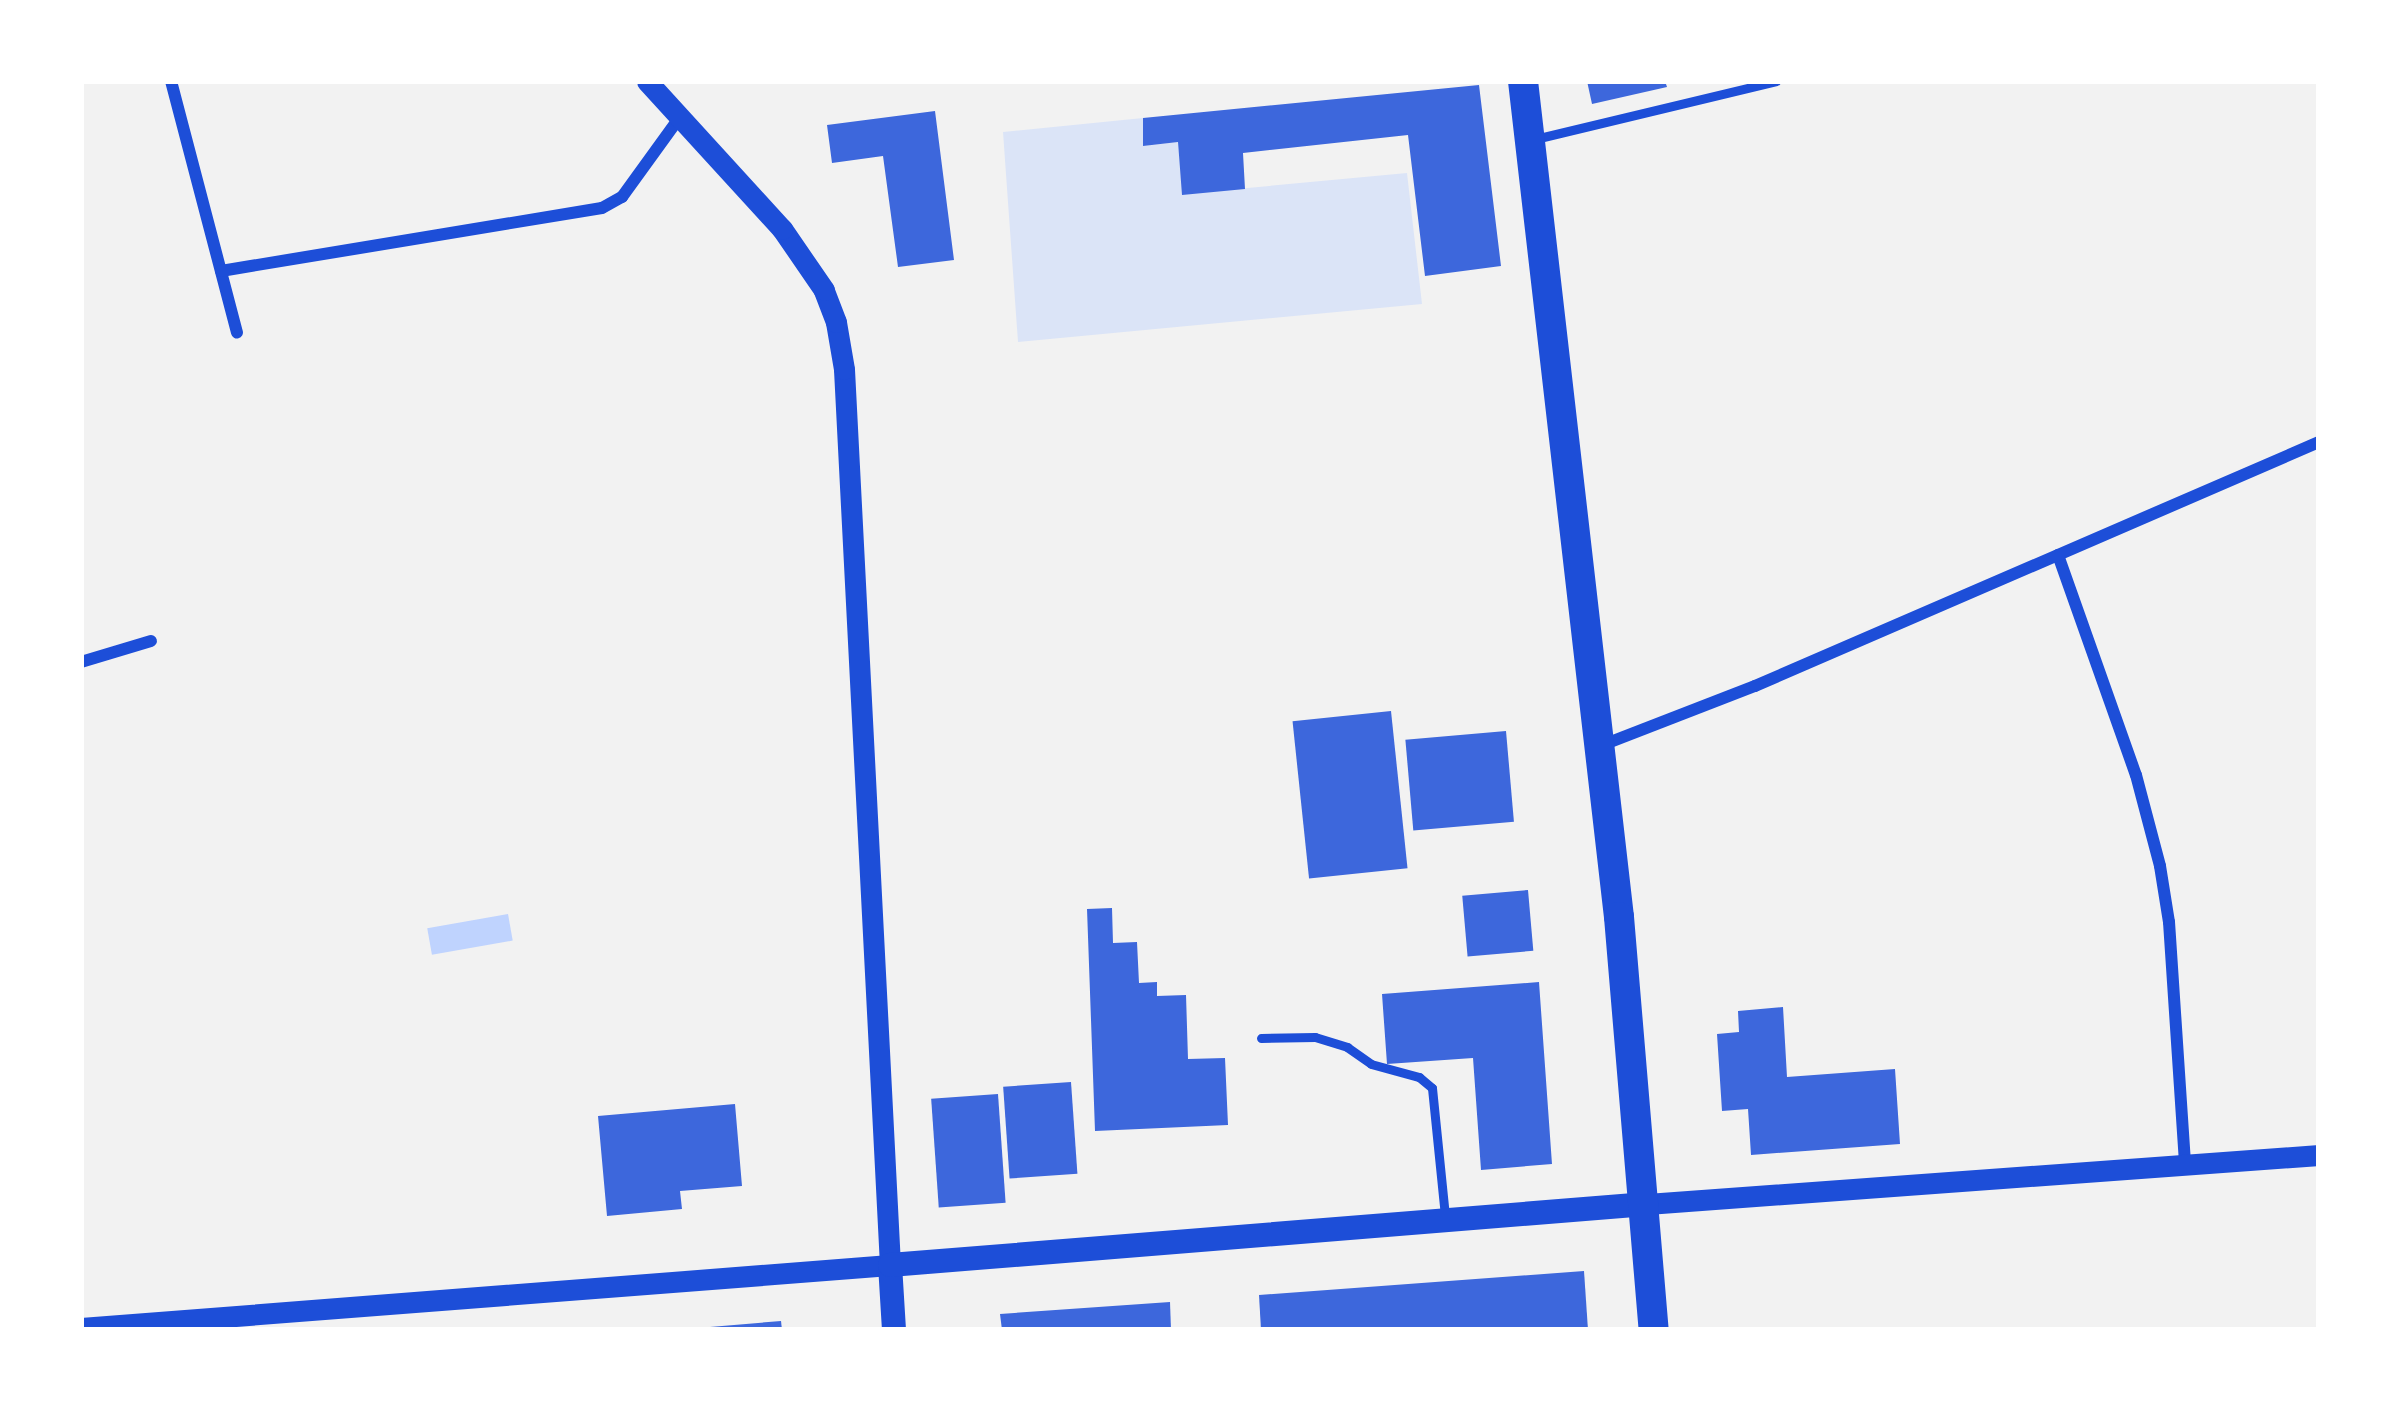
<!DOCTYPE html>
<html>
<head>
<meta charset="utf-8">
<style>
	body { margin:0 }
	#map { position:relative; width:2400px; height:1411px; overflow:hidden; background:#f2f2f2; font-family:"Space Grotesk",sans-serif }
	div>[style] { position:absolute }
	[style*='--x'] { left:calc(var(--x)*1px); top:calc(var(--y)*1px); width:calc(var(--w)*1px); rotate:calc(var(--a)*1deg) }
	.green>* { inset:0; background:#dbe4f7 }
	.water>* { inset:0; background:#bfd3fe; transform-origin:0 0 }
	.building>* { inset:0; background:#3d67dc; transform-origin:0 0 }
	.service>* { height:9px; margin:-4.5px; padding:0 4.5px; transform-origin:4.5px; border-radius:4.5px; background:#1d4ed8 }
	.minor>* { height:12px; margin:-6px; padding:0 6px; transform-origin:6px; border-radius:6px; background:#1d4ed8 }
	.tertiary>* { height:21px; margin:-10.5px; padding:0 10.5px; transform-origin:10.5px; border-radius:10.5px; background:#1d4ed8 }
	.secondary>* { height:24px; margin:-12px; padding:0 12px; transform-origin:12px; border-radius:12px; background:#1d4ed8 }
	.primary>* { height:30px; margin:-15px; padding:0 15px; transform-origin:15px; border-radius:15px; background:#1d4ed8 }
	span { translate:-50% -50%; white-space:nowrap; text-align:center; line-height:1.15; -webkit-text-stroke:9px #fff; paint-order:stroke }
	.frame { position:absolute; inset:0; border:84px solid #fff; pointer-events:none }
</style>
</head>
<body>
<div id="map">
	<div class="green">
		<i style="clip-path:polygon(1143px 118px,1143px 146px,1178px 142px,1183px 194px,1407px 173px,1422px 304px,1018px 342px,1003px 132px)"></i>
	</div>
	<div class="water">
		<i style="left:508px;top:914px;width:27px;height:82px;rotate:80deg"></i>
	</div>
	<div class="building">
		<i style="clip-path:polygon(1587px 81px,1665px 81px,1667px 87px,1592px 104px)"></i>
		<i style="clip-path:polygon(1479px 85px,1501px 266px,1425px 276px,1408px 135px,1243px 153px,1245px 189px,1182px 195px,1178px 142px,1143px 146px,1143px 118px)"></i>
		<i style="clip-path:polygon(935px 111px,954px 260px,898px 267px,883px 156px,832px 163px,827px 125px)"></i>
		<i style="left:1391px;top:711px;width:158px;height:99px;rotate:84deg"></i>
		<i style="left:1506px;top:731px;width:91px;height:101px;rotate:85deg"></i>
		<i style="left:1528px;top:890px;width:61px;height:66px;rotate:85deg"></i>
		<i style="clip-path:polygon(1112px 908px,1113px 943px,1137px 942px,1139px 983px,1157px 982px,1157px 996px,1186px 995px,1188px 1059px,1225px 1058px,1228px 1125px,1095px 1131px,1087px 909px)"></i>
		<i style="clip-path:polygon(1539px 982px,1552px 1164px,1481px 1170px,1473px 1058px,1387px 1064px,1382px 994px)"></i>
		<i style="clip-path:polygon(1783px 1007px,1787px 1077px,1895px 1069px,1900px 1144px,1751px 1155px,1748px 1109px,1722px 1111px,1717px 1034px,1739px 1032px,1738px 1011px)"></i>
		<i style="left:1071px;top:1082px;width:92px;height:68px;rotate:86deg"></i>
		<i style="left:998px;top:1094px;width:109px;height:67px;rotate:86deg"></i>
		<i style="clip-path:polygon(735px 1104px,742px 1186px,680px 1191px,682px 1209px,607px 1216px,598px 1116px)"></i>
		<i style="clip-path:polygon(1584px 1271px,1588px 1330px,1261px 1330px,1259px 1295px)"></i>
		<i style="clip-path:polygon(1170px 1302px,1171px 1330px,1002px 1330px,1000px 1314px)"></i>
		<i style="clip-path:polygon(781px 1321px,782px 1330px,710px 1330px,710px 1327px)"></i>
	</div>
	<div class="service">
		<i style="--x:1535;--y:139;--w:248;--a:-13.5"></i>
		<i style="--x:1261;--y:1038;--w:54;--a:-1.1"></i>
		<i style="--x:1315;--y:1037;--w:34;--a:17"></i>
		<i style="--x:1347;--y:1047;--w:29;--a:35"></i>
		<i style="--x:1371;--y:1064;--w:50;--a:15.2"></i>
		<i style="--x:1419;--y:1077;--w:17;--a:40"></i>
		<i style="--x:1432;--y:1088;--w:128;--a:84.2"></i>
	</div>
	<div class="minor">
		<i style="--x:171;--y:81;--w:260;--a:75.3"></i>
		<i style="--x:221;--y:271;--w:386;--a:-9.4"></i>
		<i style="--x:602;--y:208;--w:23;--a:-29"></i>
		<i style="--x:622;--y:197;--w:99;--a:-54.1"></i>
		<i style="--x:2058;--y:555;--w:233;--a:70.5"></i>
		<i style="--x:2136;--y:775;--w:94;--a:75.2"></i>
		<i style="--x:2160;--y:866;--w:57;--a:80.9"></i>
		<i style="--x:2169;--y:922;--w:244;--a:86.2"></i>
		<i style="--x:81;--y:662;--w:73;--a:-16.7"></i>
		<i style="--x:1600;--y:746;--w:166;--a:-21.2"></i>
		<i style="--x:1755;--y:686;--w:615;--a:-23.39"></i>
	</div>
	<div class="tertiary">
		<i style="--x:1647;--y:1204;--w:674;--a:-4.17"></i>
		<i style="--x:81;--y:1328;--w:811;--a:-4.45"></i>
		<i style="--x:890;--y:1265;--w:897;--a:-92.94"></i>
		<i style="--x:844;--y:369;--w:48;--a:-99.7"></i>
		<i style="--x:836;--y:322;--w:34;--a:-111"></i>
		<i style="--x:824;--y:290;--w:74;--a:-124.5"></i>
		<i style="--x:782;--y:229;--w:200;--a:-132.4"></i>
	</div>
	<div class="secondary">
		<i style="--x:894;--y:1330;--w:65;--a:-93.5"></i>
		<i style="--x:890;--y:1265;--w:759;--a:-4.61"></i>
	</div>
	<div class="primary">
		<i style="--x:1523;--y:81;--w:841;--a:83.45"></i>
		<i style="--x:1619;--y:917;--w:414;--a:85.2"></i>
	</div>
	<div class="frame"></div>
</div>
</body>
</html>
